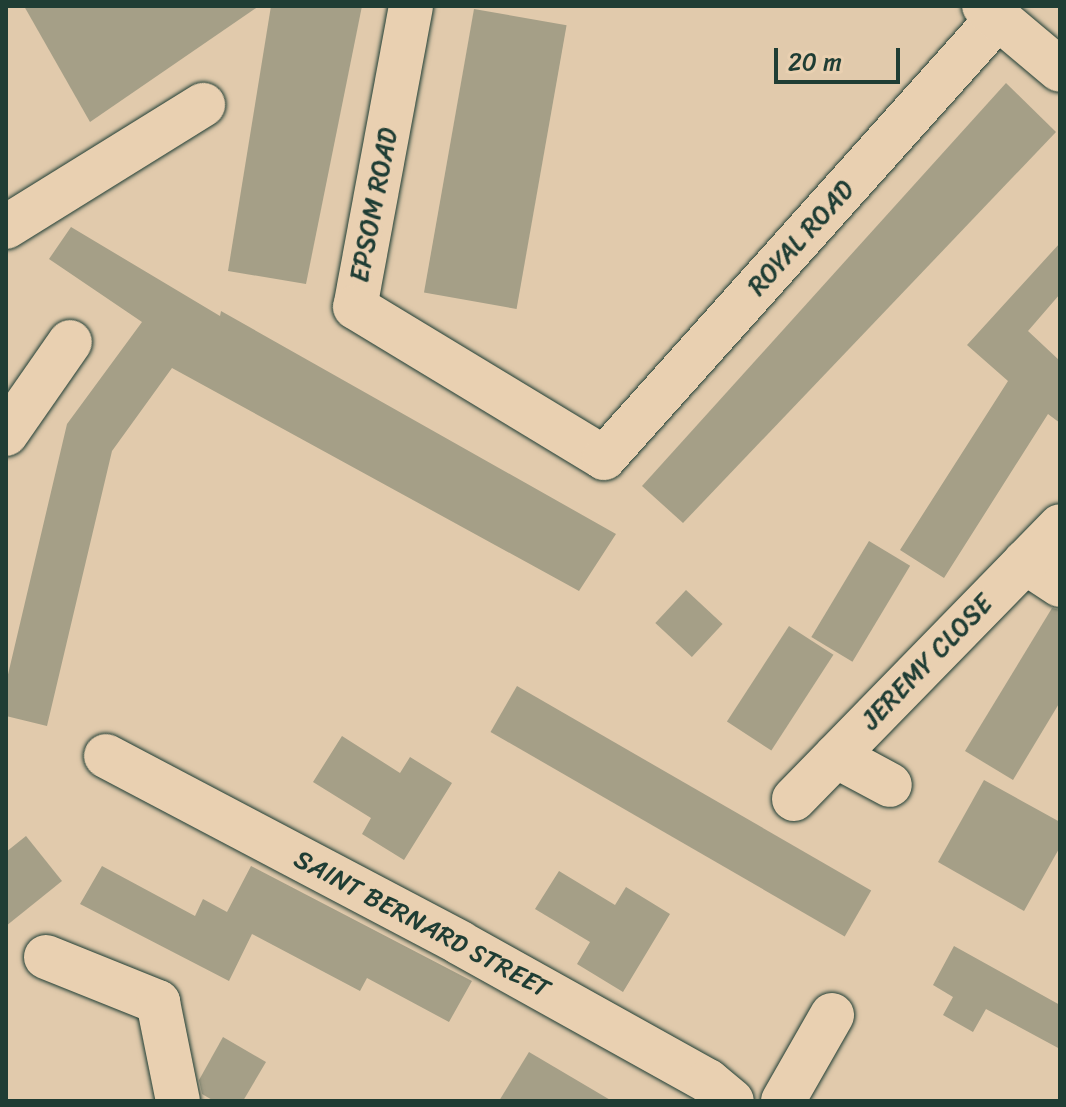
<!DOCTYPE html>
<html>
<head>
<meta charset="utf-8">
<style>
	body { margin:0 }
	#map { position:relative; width:1066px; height:1107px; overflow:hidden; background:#e1caac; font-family:Sriracha,sans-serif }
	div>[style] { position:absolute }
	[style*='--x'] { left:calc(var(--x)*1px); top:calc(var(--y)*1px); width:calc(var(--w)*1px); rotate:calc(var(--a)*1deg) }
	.building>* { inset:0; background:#a59f87; transform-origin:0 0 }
	.roads { filter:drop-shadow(0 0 2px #1f3d34) drop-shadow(0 0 2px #1f3d34) }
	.minor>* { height:44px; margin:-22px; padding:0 22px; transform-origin:22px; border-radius:22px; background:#e9d0b1 }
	span { translate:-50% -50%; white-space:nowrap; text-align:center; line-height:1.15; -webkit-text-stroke:7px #e9d0b1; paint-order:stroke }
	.street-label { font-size:26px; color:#1f3d34 }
	.frame { position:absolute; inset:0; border:8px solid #1f3d34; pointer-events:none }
	.scale { position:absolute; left:774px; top:48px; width:126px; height:36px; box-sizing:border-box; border:4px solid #1f3d34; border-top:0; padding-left:10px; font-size:24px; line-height:28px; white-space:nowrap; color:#1f3d34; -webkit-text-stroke:6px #e9d0b1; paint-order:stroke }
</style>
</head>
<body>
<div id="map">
	<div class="building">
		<i style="clip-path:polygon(24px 6px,259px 6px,90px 122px)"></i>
		<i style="clip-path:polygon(271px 6px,362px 6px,306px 284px,228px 271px)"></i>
		<i style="left:474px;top:9px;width:94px;height:288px;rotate:10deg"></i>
		<i style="clip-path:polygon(1006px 83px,1056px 132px,683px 523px,642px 486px)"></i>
		<i style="clip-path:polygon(71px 227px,220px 316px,221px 311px,616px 534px,579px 591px,172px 368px,112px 451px,47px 726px,6px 716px,6px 683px,67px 424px,142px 322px,49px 259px)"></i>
		<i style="clip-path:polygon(1060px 243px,1060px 294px,1028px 331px,1060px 361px,1060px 423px,1048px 414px,944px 578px,900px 550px,1008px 381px,967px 345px)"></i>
		<i style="left:869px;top:541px;width:48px;height:112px;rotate:31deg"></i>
		<i style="left:686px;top:590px;width:50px;height:45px;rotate:43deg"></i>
		<i style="clip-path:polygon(1052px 608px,1060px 610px,1060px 702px,1013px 780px,965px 751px)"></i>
		<i style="left:789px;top:626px;width:53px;height:114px;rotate:33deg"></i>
		<i style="left:517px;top:686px;width:409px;height:53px;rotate:30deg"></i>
		<i style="clip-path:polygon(342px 736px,400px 773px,410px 757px,452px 783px,404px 860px,362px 834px,371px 818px,313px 782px)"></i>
		<i style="clip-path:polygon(984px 780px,1060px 822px,1060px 847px,1024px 911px,938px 862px)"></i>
		<i style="clip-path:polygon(26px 836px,62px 881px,6px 926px,6px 852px)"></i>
		<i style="clip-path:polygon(102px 866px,195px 916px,203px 899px,227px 912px,251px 866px,472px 981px,449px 1022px,367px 978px,360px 991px,252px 934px,229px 981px,80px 904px)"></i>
		<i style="clip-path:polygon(559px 871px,615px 905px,626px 887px,670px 914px,623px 992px,577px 964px,590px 942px,535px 909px)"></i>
		<i style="clip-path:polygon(954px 946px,1060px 1005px,1060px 1049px,986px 1009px,973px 1032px,943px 1015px,953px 997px,933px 985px)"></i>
		<i style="clip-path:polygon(223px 1037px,266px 1062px,243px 1101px,214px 1101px,202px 1094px,199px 1080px)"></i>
		<i style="clip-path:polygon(529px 1052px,612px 1101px,499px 1101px)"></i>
	</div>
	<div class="roads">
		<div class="minor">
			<i style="--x:411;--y:6;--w:306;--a:100.5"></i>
			<i style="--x:355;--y:307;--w:291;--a:31.2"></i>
			<i style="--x:604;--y:458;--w:591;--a:-48.16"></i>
			<i style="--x:984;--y:6;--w:99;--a:40.1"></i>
			<i style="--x:6;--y:227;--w:232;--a:-31.8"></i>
			<i style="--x:6;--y:434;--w:112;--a:-55.2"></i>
			<i style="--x:1025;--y:562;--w:42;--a:33.3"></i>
			<i style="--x:106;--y:756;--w:400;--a:27.8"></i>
			<i style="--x:460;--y:943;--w:284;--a:29.1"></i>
			<i style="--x:708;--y:1081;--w:31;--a:40"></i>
			<i style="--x:836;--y:756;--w:61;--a:28.2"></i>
			<i style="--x:794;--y:799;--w:381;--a:-45.7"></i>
			<i style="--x:46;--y:957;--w:121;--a:21.9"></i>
			<i style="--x:158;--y:1002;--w:101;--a:78.6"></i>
			<i style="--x:783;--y:1101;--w:99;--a:-60.3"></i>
		</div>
	</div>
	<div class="street-label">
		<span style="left:374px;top:205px;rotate:-79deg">EPSOM ROAD</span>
		<span style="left:801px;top:238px;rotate:-48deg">ROYAL ROAD</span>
		<span style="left:927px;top:662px;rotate:-46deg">JEREMY CLOSE</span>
		<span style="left:422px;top:924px;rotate:28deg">SAINT BERNARD STREET</span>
	</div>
	<div class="frame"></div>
	<div class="scale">20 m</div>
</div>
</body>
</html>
